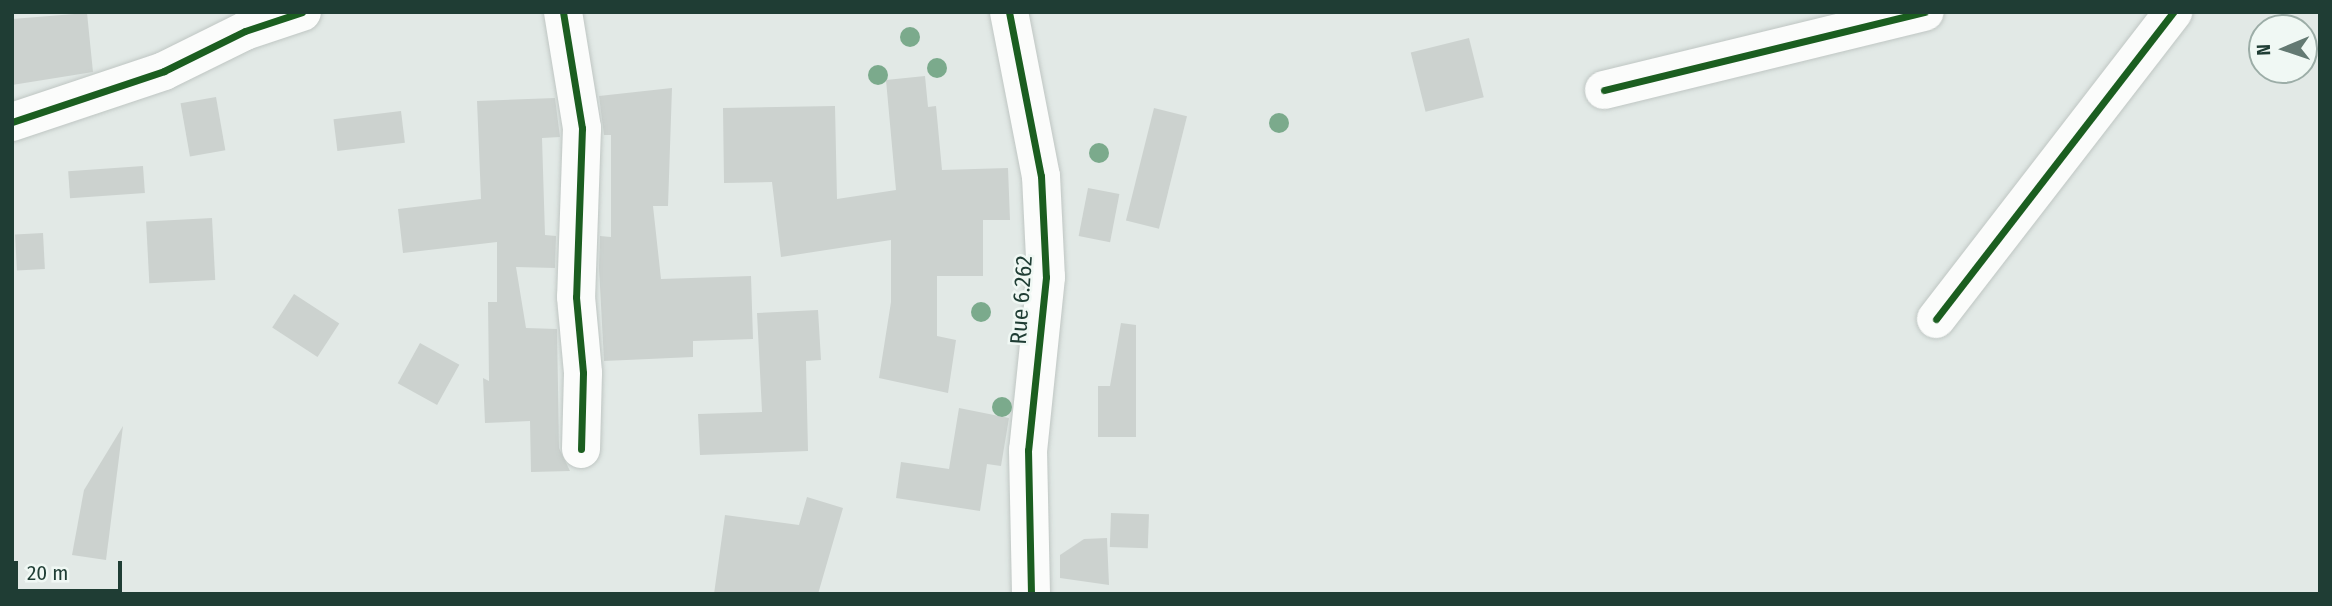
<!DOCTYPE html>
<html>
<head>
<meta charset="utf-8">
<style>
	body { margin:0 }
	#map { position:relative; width:2332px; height:606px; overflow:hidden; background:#e2e9e6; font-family:"Fira Sans Condensed",sans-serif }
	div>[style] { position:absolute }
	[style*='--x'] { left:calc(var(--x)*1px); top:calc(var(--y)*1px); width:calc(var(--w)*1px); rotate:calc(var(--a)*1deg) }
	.building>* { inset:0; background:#ccd2cf; transform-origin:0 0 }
	.roads { filter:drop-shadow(0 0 2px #bfc6c3) drop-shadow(0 0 2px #bfc6c3) }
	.minor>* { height:38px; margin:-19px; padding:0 19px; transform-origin:19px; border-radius:19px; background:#fbfcfb }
	.cycleway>* { height:7px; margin:-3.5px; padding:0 3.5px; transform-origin:3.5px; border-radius:3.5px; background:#1b5e20 }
	.trees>* { width:20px; height:20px; margin:-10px; border-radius:50%; background:#7baa8c }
	span { translate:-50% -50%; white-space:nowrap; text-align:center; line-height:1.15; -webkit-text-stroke:5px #f0f8f4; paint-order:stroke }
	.street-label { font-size:23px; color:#1f3d34 }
	.frame { position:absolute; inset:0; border:14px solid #1f3d34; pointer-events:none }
	.north { position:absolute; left:2248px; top:14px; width:70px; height:70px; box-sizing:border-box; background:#f0f8f4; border:2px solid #9cada7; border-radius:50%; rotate:268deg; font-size:19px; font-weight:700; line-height:28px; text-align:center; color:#1f3d34 }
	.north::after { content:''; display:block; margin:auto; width:24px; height:32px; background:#637972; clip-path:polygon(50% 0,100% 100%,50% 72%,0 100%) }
	.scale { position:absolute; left:14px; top:561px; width:108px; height:32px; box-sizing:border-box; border:4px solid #1f3d34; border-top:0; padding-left:9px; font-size:21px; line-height:24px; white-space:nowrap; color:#1f3d34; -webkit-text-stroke:5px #f0f8f4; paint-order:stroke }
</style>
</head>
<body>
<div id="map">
	<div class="building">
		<i style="clip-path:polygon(87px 13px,93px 72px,12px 85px,12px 19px)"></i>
		<i style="left:1469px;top:38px;width:61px;height:60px;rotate:76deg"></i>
		<i style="clip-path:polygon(925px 76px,928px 107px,936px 106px,942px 170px,1008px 168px,1010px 220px,983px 220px,983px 276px,937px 276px,937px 336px,956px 340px,948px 393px,879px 378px,891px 302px,891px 240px,781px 257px,772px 182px,724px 183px,723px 108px,835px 106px,837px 199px,896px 190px,886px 80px)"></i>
		<i style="clip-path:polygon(672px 88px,668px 206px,653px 206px,661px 279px,751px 276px,753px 339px,693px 341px,693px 357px,604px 361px,599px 268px,600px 236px,611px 237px,611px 135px,604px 135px,599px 96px)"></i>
		<i style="left:216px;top:97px;width:54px;height:36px;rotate:80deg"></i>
		<i style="clip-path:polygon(555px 98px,560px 137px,542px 138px,545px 235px,556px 236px,555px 268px,516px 267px,526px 328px,557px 329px,559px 448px,570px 471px,531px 472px,530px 421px,485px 423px,483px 378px,489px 381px,488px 302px,497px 302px,497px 242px,403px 253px,398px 209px,481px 199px,477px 101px)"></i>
		<i style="left:1154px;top:108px;width:34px;height:116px;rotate:14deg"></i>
		<i style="left:401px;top:111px;width:32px;height:68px;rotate:83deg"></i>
		<i style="left:143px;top:166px;width:27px;height:75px;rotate:86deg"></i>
		<i style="left:1088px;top:188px;width:32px;height:49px;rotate:11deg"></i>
		<i style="left:212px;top:218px;width:62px;height:66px;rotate:87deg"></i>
		<i style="left:43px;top:233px;width:36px;height:28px;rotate:87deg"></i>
		<i style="left:294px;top:294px;width:54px;height:40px;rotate:33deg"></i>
		<i style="clip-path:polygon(818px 310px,821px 360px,806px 361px,808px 451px,700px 455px,698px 414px,762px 412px,757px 313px)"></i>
		<i style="clip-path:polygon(1121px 323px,1136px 325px,1136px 437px,1098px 437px,1098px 386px,1110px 386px)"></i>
		<i style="left:420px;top:343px;width:45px;height:46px;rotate:29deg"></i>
		<i style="clip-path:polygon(959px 408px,1009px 418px,1001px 466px,987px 464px,980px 511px,896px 498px,901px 462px,949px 469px)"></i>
		<i style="clip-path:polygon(123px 426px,106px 560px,72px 555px,84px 490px)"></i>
		<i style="clip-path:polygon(807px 497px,843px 508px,818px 594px,714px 594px,725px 515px,799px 525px)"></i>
		<i style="left:1111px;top:513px;width:38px;height:34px;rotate:2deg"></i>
		<i style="clip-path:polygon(1107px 538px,1109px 585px,1060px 578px,1060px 555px,1084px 539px)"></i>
	</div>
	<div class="roads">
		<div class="minor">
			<i style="--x:563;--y:12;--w:118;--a:80.7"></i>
			<i style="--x:582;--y:128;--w:169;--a:92"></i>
			<i style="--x:576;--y:297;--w:76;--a:84.7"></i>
			<i style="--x:583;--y:373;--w:76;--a:91.5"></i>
			<i style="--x:1009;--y:12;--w:167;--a:79"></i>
			<i style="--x:1041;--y:176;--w:101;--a:87.2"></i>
			<i style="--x:1046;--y:277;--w:174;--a:95.9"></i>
			<i style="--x:1028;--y:450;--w:144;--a:88.8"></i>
			<i style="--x:1604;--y:90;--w:330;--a:-13.7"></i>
			<i style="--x:12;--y:122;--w:160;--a:-18.5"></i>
			<i style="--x:164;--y:71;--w:90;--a:-26.3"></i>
			<i style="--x:245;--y:31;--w:60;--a:-18.4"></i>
			<i style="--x:1936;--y:319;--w:388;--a:-52.3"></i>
		</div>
	</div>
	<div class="cycleway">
		<i style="--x:563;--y:12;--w:118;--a:80.7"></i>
		<i style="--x:582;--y:128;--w:169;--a:92"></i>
		<i style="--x:576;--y:297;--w:76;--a:84.7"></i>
		<i style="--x:583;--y:373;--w:76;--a:91.5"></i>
		<i style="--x:1009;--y:12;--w:167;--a:79"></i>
		<i style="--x:1041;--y:176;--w:101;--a:87.2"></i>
		<i style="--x:1046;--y:277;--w:174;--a:95.9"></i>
		<i style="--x:1028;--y:450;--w:144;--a:88.8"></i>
		<i style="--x:1604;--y:90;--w:330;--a:-13.7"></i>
		<i style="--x:12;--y:122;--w:160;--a:-18.5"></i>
		<i style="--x:164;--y:71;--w:90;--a:-26.3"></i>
		<i style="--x:245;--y:31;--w:60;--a:-18.4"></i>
		<i style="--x:1936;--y:319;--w:388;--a:-52.3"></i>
	</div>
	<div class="trees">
		<i style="left:910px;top:37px"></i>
		<i style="left:937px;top:68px"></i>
		<i style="left:878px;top:75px"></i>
		<i style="left:1279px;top:123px"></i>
		<i style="left:1099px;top:153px"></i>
		<i style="left:981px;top:312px"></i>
		<i style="left:1002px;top:407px"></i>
	</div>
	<div class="street-label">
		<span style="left:1021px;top:300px;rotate:-86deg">Rue 6.262</span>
	</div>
	<div class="frame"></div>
	<div class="north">N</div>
	<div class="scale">20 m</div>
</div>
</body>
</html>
